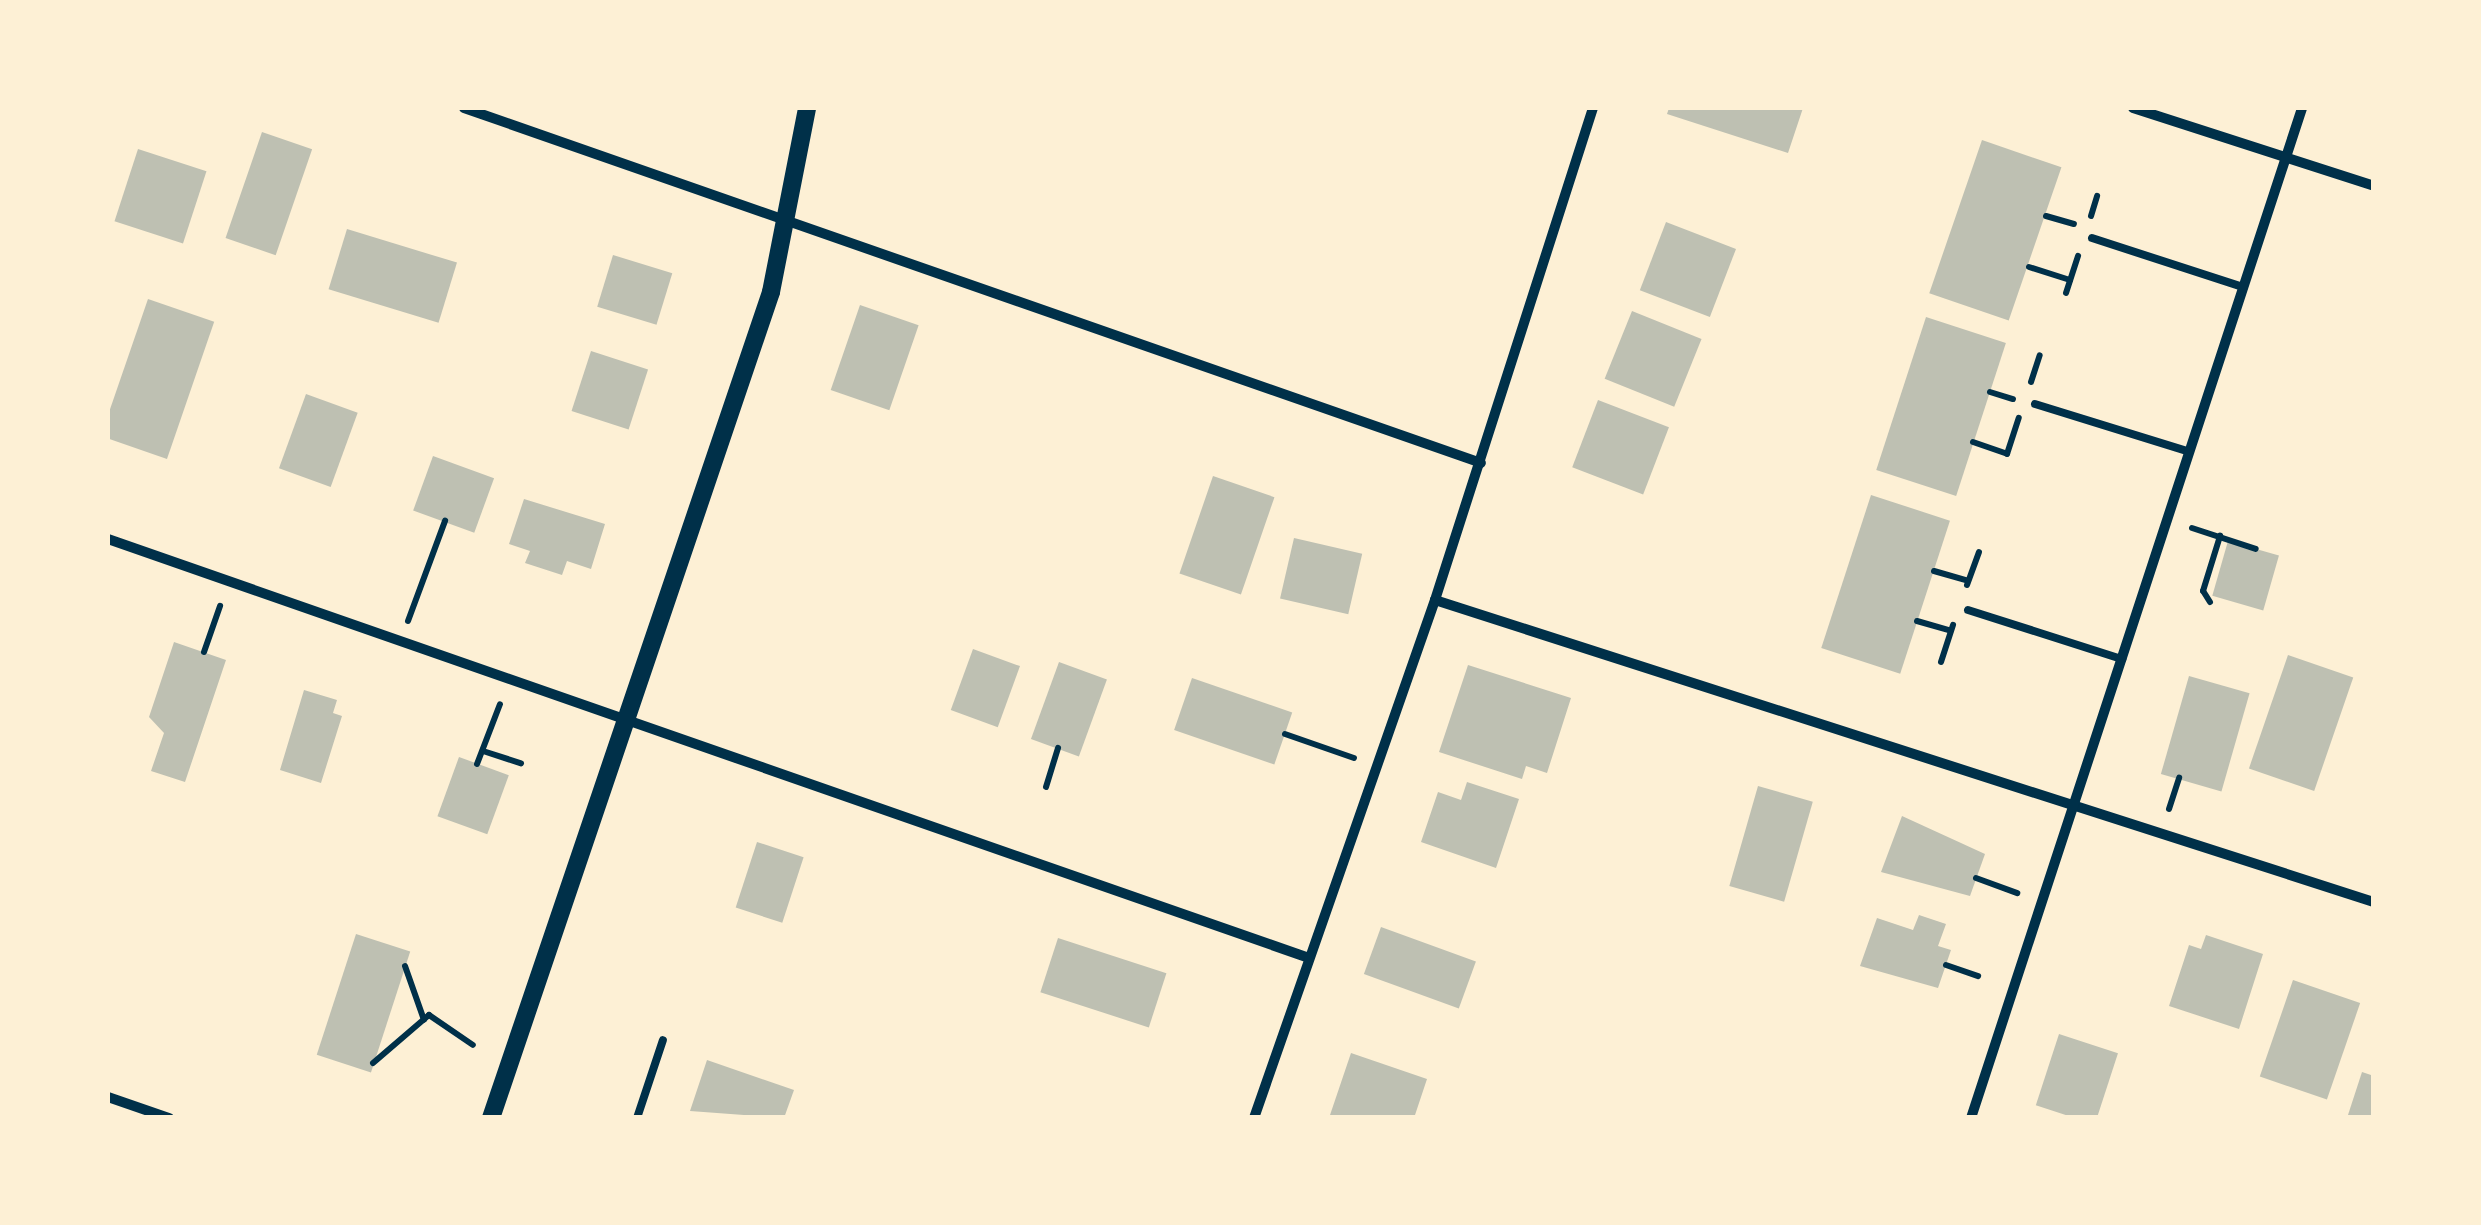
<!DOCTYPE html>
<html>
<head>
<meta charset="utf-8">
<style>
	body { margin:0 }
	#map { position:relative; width:2481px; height:1225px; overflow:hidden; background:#fdf0d5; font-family:"DM Sans",sans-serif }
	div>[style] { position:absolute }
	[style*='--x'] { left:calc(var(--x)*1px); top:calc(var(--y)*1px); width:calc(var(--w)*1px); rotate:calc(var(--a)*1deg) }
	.building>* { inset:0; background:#bec0b2; transform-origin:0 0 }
	.path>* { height:6px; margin:-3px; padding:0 3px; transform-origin:3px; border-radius:3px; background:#003049 }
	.service>* { height:8px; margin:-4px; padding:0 4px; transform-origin:4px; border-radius:4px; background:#003049 }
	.minor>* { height:10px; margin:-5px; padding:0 5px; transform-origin:5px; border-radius:5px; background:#003049 }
	.tertiary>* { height:18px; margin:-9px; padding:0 9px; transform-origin:9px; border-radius:9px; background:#003049 }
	span { translate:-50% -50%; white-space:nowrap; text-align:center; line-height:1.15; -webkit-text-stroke:9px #fdf0d5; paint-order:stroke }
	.frame { position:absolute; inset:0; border:110px solid #fdf0d5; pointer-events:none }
</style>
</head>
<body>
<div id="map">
	<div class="building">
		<i style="clip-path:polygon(1669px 108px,1803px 108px,1788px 153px,1667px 114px)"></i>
		<i style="left:262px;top:132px;width:53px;height:112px;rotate:19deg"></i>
		<i style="left:1982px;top:140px;width:84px;height:162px;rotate:19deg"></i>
		<i style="left:138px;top:149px;width:72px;height:76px;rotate:18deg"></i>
		<i style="left:1666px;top:222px;width:75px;height:73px;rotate:21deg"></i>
		<i style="left:347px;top:229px;width:115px;height:63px;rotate:17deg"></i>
		<i style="left:613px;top:255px;width:62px;height:54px;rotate:17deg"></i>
		<i style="left:148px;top:299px;width:70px;height:145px;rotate:19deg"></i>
		<i style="left:860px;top:305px;width:62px;height:90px;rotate:19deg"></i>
		<i style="left:1632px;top:311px;width:75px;height:73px;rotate:22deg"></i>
		<i style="left:1926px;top:317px;width:84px;height:161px;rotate:18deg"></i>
		<i style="left:591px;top:351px;width:60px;height:63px;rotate:18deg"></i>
		<i style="left:306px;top:394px;width:55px;height:79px;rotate:20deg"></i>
		<i style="left:1598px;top:400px;width:76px;height:72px;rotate:21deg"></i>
		<i style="left:433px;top:456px;width:65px;height:58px;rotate:20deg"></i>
		<i style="left:1213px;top:476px;width:65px;height:103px;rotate:19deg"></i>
		<i style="left:1871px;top:495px;width:83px;height:161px;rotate:18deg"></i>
		<i style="clip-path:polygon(524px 499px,605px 524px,591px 569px,567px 561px,562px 575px,525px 563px,530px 551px,509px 544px)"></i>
		<i style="left:1294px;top:538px;width:70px;height:62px;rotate:13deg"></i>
		<i style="left:2228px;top:541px;width:53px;height:57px;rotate:16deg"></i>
		<i style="clip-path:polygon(174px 642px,226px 660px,185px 782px,151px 771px,164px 733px,149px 717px)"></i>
		<i style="left:973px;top:649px;width:50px;height:65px;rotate:20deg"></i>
		<i style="left:2288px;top:655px;width:69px;height:120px;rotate:19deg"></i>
		<i style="left:1059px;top:662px;width:51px;height:82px;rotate:20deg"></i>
		<i style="clip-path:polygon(1468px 665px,1571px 698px,1547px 773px,1526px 766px,1522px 779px,1439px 752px)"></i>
		<i style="left:2189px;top:676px;width:63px;height:102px;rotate:16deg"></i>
		<i style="left:1192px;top:678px;width:106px;height:55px;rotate:19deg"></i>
		<i style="clip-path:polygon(304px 690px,337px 700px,333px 713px,342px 716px,321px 783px,280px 770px)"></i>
		<i style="left:459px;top:757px;width:53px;height:63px;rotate:20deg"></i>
		<i style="clip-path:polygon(1467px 782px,1519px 799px,1496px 868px,1421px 842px,1438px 792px,1461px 800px)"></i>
		<i style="left:1758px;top:786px;width:57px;height:104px;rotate:16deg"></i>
		<i style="clip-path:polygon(1902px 816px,1985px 854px,1970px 896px,1881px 872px)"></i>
		<i style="left:757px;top:842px;width:49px;height:69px;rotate:18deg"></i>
		<i style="clip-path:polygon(1919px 915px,1946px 924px,1938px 946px,1951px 950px,1938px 988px,1860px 966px,1877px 918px,1913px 930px)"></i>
		<i style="left:1381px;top:927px;width:101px;height:50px;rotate:20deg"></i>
		<i style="left:356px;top:934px;width:57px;height:127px;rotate:18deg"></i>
		<i style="clip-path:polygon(2206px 935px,2263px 954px,2239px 1029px,2169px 1006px,2189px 945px,2201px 949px)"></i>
		<i style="left:1058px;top:938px;width:114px;height:57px;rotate:18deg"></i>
		<i style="left:2293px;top:980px;width:71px;height:102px;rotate:19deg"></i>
		<i style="left:2059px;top:1034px;width:62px;height:75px;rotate:18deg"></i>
		<i style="clip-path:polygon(1351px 1053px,1427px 1079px,1414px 1118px,1329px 1118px)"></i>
		<i style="clip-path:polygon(707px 1060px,794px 1090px,784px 1118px,690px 1111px)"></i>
		<i style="clip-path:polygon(2362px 1072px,2374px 1076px,2374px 1118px,2347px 1118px)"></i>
	</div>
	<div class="path">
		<i style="--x:2046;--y:216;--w:29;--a:16"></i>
		<i style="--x:2091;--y:216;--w:21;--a:-73"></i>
		<i style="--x:2029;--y:267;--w:43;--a:17.6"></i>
		<i style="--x:2066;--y:293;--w:39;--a:-72"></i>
		<i style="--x:2031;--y:382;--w:28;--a:-72"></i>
		<i style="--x:1990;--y:392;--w:24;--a:17"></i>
		<i style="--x:1973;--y:442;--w:36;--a:19"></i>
		<i style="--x:2007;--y:454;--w:38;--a:-72"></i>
		<i style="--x:2192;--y:528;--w:67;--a:18.2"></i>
		<i style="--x:1934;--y:571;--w:35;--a:16"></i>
		<i style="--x:1967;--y:585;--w:35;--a:-70"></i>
		<i style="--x:2210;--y:602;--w:13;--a:-122"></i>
		<i style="--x:2203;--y:591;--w:58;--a:-72.8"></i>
		<i style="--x:408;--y:621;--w:107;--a:-69.7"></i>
		<i style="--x:1917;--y:621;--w:35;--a:16"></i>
		<i style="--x:204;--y:652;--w:49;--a:-70.8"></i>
		<i style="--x:1941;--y:662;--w:39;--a:-72"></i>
		<i style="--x:1285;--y:734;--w:73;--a:19.2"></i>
		<i style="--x:483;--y:751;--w:40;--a:18"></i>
		<i style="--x:477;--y:764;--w:64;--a:-69"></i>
		<i style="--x:1046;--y:787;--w:41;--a:-72.9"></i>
		<i style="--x:2169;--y:809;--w:33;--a:-72"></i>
		<i style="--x:1976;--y:878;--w:44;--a:20.1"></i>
		<i style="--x:1946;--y:965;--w:34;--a:19"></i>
		<i style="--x:405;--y:966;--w:57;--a:70.6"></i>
		<i style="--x:373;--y:1063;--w:74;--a:-40.6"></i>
		<i style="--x:429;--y:1015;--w:53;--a:34.3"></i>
	</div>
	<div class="service">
		<i style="--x:2092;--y:238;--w:159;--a:18"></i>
		<i style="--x:2035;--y:404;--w:162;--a:17.2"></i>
		<i style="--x:1968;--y:610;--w:162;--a:17.7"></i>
		<i style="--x:637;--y:1118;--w:82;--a:-71.6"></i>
	</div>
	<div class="minor">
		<i style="--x:464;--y:108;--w:1077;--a:19.24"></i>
		<i style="--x:2133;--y:108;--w:253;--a:17.9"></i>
		<i style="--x:108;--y:539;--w:1272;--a:19.23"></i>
		<i style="--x:1435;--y:600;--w:986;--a:17.83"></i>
		<i style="--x:108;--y:1097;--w:65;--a:19"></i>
		<i style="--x:1254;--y:1118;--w:549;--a:-70.74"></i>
		<i style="--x:1435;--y:600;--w:517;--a:-72.2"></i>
		<i style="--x:1971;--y:1118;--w:1063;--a:-71.85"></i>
	</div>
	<div class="tertiary">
		<i style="--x:491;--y:1118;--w:872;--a:-71.27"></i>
		<i style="--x:771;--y:292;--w:187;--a:-78.9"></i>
	</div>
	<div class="frame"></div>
</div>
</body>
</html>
